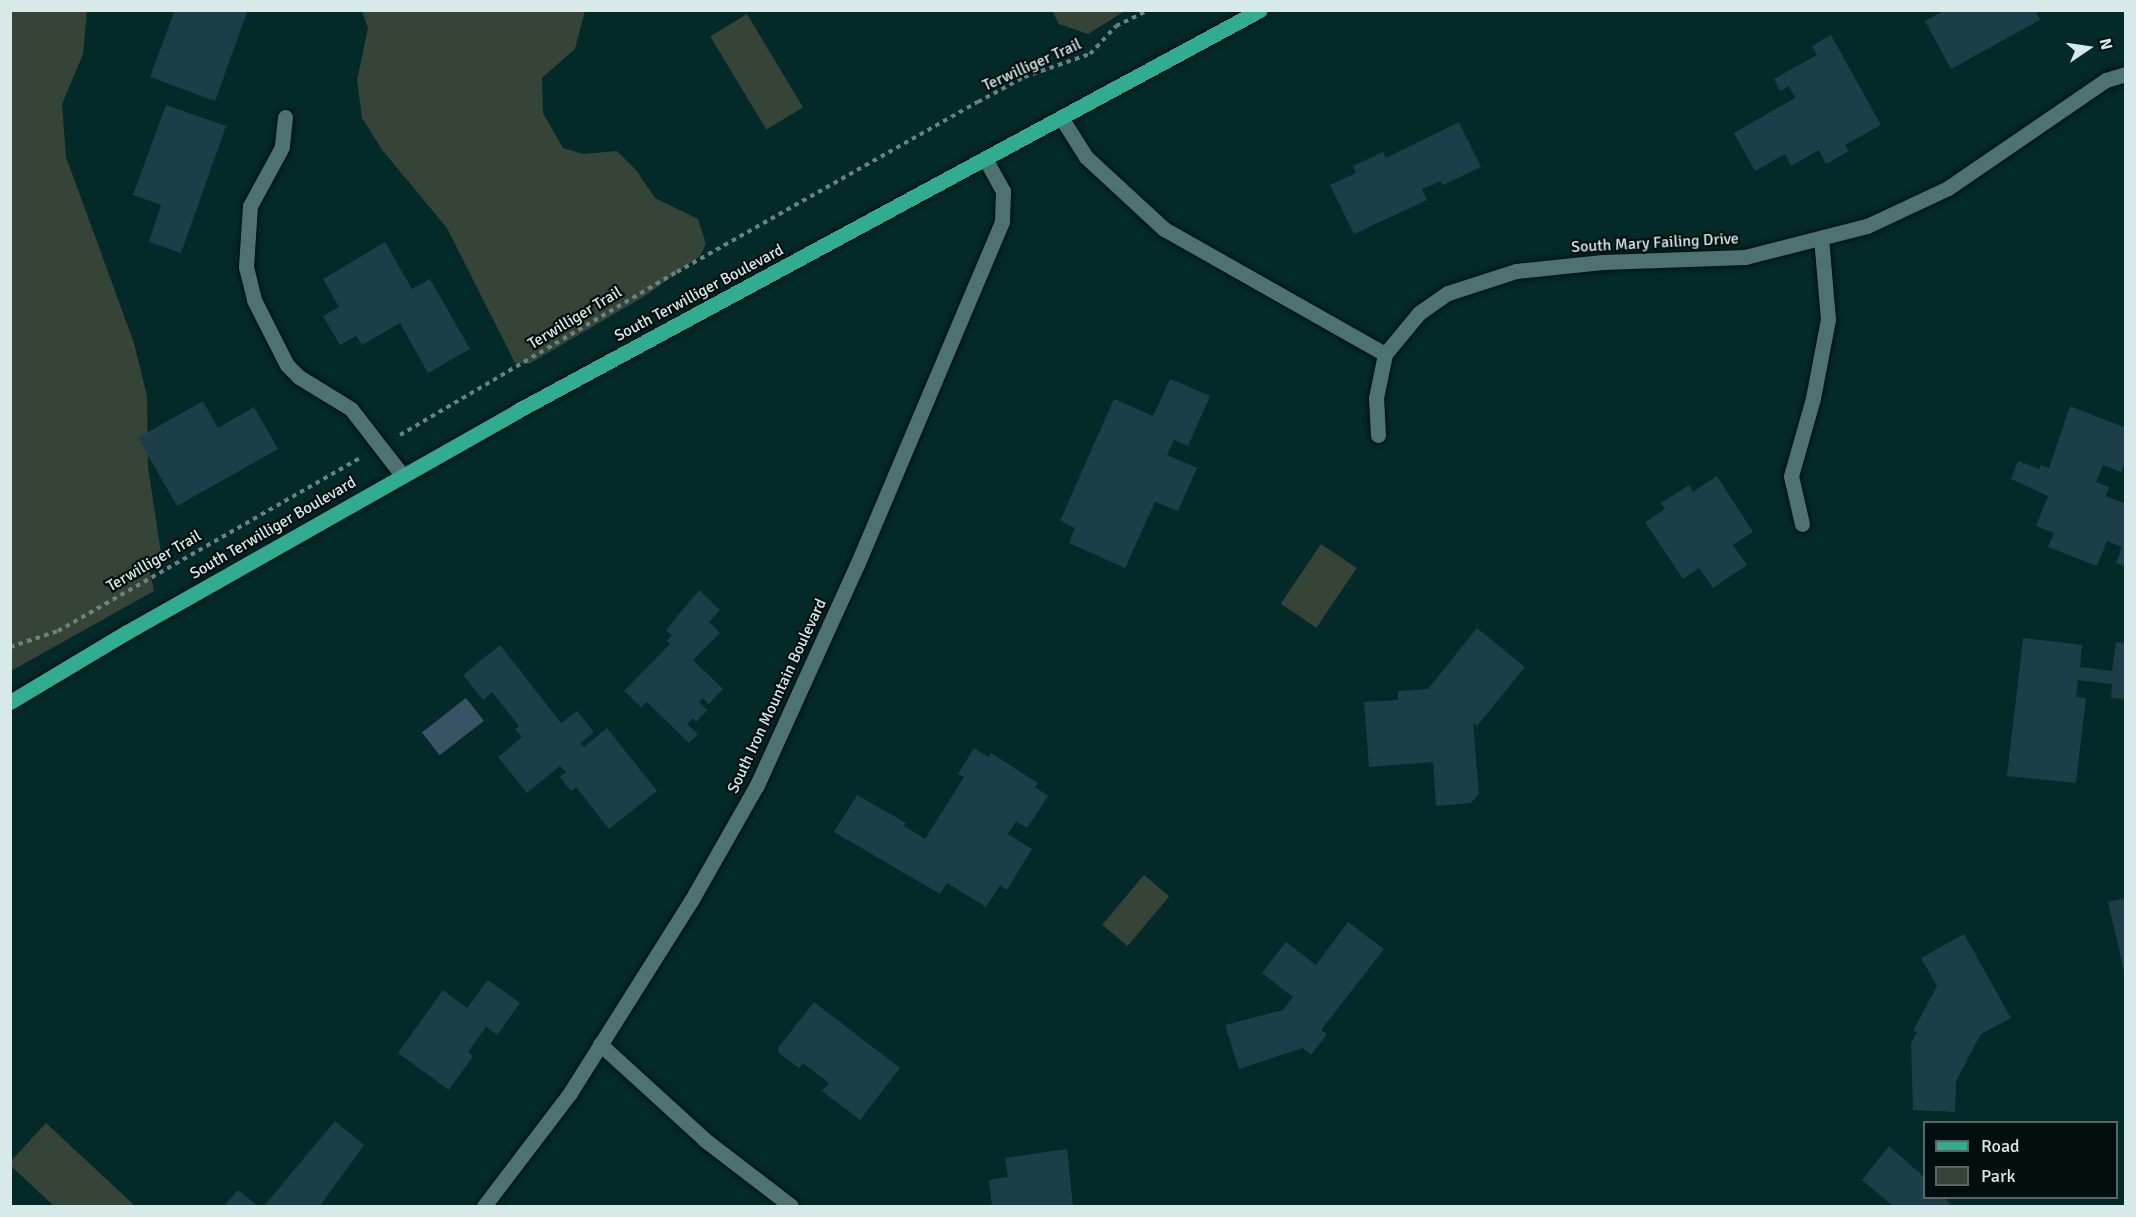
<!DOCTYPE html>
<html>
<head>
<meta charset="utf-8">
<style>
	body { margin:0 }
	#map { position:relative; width:2136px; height:1217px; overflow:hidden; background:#042929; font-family:Signika,sans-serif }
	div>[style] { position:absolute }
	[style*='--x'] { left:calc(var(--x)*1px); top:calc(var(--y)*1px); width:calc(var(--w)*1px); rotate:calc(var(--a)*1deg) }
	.green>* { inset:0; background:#354436; transform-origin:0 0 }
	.water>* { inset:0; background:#395366; transform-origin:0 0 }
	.building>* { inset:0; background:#1b3e48 }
	.path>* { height:4px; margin-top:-2px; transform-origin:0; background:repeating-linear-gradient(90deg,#678483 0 4.5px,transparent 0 9px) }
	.roads { filter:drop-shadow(0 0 2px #011) drop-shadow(0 0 2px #011) }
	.minor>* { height:15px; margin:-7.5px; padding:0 7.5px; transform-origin:7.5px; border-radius:7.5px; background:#4e7271 }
	.major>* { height:15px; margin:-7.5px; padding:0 7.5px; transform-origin:7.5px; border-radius:7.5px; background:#31ac91 }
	span { translate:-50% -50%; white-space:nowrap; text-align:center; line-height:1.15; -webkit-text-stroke:4.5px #030f0f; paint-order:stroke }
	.street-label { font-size:16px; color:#d7eae9 }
	.frame { position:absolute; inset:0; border:12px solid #d7eae9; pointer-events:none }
	.legend { position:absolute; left:1923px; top:1121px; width:195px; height:78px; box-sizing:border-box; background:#030f0f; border:2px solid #586766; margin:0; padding:8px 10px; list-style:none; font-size:18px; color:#d7eae9 }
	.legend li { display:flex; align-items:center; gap:12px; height:30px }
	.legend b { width:30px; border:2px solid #586766 }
	.north { position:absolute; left:2058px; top:18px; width:60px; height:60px; -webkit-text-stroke:4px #030f0f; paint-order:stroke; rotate:77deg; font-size:16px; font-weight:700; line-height:24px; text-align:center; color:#d7eae9 }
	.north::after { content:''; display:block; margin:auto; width:21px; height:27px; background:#d7eae9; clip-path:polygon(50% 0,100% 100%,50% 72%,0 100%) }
</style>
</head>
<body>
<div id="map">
	<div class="green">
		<i style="clip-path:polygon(11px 11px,87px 11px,83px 54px,62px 104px,66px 157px,134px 343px,147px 396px,148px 467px,162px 560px,149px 568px,154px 591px,11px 671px)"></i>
		<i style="clip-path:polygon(362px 11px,585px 11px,575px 49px,542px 78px,543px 113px,563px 148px,583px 154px,617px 151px,636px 170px,655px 198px,698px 219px,706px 244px,700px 256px,645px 296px,529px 364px,515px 363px,447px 228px,383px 151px,362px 118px,357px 80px,368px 28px)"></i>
		<i style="clip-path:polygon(1052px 11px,1125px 11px,1088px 34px,1059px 24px)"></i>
		<i style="left:747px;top:14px;width:109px;height:43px;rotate:59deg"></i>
		<i style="left:1321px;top:544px;width:43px;height:72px;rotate:34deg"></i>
		<i style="left:1144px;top:875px;width:33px;height:65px;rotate:40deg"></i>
		<i style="clip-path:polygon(46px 1123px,133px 1204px,131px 1206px,54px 1206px,11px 1166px,11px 1161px)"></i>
	</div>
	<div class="water">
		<i style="left:466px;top:698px;width:29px;height:56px;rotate:52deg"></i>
	</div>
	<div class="building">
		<i style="clip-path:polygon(175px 10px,248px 10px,215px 101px,150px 77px)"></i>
		<i style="clip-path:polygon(1945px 10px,2042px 10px,2037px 13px,2040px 20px,1951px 69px,1925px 21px)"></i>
		<i style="clip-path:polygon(1831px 35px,1881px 125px,1845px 145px,1849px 151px,1826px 164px,1819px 150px,1791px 166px,1785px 154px,1755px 171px,1734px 133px,1795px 98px,1789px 86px,1780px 91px,1774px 79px,1817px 55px,1812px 46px)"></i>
		<i style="clip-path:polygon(166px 105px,226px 126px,181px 253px,149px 242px,161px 205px,133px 195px)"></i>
		<i style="clip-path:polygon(1459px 122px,1481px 167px,1443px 185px,1441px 181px,1422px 189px,1427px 200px,1354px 234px,1330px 185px,1356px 173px,1353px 166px,1383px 152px,1386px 158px)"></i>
		<i style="clip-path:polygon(385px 242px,412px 289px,430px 279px,470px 349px,428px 373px,400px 323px,362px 345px,356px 336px,340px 345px,323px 316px,339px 307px,323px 279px)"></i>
		<i style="clip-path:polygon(1170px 379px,1210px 396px,1188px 446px,1174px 440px,1167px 455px,1197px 468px,1178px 511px,1155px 502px,1125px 568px,1069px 543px,1075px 528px,1060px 521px,1114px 399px,1153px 416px)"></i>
		<i style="clip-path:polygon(203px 401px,218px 428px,254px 407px,278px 449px,177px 506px,138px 438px)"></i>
		<i style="clip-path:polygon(2070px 406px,2126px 428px,2126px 461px,2121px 472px,2103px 465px,2096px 482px,2109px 487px,2106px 496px,2126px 504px,2126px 567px,2116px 563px,2122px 547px,2107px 541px,2097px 566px,2048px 547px,2054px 533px,2036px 526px,2048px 496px,2011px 479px,2018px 461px,2039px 469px,2041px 465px,2049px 468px)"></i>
		<i style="clip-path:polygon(1717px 476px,1753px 532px,1733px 545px,1747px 565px,1713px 588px,1699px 568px,1683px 579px,1645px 522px,1665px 509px,1661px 503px,1689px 485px,1693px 492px)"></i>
		<i style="clip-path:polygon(699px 590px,720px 610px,709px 622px,720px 633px,693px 660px,723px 689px,709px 704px,703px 698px,699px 702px,707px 710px,696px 722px,693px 718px,687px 724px,698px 734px,689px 743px,647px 702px,641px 707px,624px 691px,670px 644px,667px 641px,672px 635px,666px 630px)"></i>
		<i style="clip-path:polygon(1477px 628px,1525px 667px,1477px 726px,1473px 723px,1479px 794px,1471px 803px,1436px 806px,1433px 762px,1369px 767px,1364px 702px,1398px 700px,1398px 691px,1428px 689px)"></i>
		<i style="clip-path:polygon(2023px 638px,2082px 645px,2080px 667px,2112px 671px,2116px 642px,2126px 643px,2126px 699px,2111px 698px,2112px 684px,2078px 680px,2076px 697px,2086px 698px,2076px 783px,2007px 776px)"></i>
		<i style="clip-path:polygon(500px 645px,561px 723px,577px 711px,594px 732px,581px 743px,584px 747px,607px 728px,657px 791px,609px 829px,576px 787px,571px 791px,560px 777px,566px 772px,560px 766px,527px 793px,498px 757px,522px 737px,515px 729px,519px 726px,492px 692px,483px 700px,463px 675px)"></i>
		<i style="clip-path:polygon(974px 748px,988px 757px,991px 753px,1038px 783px,1035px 787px,1048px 796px,1027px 828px,1016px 821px,1008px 834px,1032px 849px,1007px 890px,1000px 885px,986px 907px,947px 883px,940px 894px,834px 832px,857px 795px,906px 823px,904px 826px,925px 839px,964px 777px,958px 774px)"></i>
		<i style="clip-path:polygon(2126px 898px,2126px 975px,2125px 975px,2108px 902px)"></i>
		<i style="clip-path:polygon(1348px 922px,1384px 949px,1321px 1030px,1327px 1034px,1311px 1055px,1303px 1048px,1239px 1069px,1225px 1025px,1283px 1010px,1293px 997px,1262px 973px,1286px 942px,1316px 965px)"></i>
		<i style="clip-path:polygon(1964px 934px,2011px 1018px,1981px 1034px,1956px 1081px,1955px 1112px,1913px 1110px,1911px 1043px,1917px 1032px,1913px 1031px,1937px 986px,1921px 958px)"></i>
		<i style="clip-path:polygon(488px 980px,520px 1003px,497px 1035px,486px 1027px,468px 1052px,473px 1056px,449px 1090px,398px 1053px,443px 990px,467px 1008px)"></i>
		<i style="clip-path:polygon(814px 1002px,900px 1068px,860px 1120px,822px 1091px,829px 1083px,803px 1063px,799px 1068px,779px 1053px,778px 1048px)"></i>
		<i style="clip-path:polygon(335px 1121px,364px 1145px,320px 1206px,264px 1206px)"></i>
		<i style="clip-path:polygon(1889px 1146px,1924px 1177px,1924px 1198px,1945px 1198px,1951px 1206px,1893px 1206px,1862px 1180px)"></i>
		<i style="clip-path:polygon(1067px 1149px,1073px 1206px,992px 1206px,989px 1180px,1008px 1177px,1005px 1158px)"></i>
		<i style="clip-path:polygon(238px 1190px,258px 1206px,224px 1206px)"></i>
	</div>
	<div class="path">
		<i style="--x:400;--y:435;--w:321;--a:-30.5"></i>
		<i style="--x:677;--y:272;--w:346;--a:-29.5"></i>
		<i style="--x:978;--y:102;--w:52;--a:-28.5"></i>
		<i style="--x:1024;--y:77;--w:70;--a:-19.2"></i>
		<i style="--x:1090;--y:54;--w:38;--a:-47"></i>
		<i style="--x:1116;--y:26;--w:37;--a:-26"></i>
		<i style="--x:10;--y:647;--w:51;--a:-18.4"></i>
		<i style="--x:58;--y:631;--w:348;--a:-29.8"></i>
	</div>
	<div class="roads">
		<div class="minor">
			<i style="--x:285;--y:117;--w:30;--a:96"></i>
			<i style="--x:282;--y:147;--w:67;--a:118.5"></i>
			<i style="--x:250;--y:206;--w:61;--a:93.8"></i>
			<i style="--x:246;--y:267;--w:34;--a:76"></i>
			<i style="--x:254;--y:300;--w:73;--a:63.1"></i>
			<i style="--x:287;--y:365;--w:17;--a:45"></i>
			<i style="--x:299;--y:377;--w:61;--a:31.6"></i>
			<i style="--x:351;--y:409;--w:83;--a:52.3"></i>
			<i style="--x:1062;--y:119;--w:45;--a:57.7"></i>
			<i style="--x:1086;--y:157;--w:106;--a:42.7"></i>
			<i style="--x:1164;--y:229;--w:254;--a:29.5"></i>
			<i style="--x:1378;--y:435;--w:37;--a:-93"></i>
			<i style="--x:1376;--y:398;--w:45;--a:-78.4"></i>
			<i style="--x:1385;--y:354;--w:53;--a:-50.3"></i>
			<i style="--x:1419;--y:313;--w:35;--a:-35"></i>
			<i style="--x:1448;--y:293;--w:71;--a:-17.9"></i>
			<i style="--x:1516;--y:271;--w:87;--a:-5.9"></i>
			<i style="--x:1603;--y:262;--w:142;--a:-2"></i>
			<i style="--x:1745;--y:257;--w:126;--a:-14.3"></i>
			<i style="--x:1867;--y:226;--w:89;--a:-25.1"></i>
			<i style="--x:1948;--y:188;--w:191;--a:-34.4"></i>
			<i style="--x:2106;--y:80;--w:21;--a:-17"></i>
			<i style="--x:1802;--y:524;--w:49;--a:-102.9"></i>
			<i style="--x:1791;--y:476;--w:81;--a:-74.2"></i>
			<i style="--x:1813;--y:398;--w:80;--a:-79.2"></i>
			<i style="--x:1828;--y:319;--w:81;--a:-94.9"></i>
			<i style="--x:600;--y:1044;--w:142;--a:42.4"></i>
			<i style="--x:705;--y:1140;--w:108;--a:37.5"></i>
			<i style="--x:484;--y:1206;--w:142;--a:-52.7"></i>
			<i style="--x:570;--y:1093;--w:227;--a:-57.8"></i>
			<i style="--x:691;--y:901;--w:133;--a:-60.4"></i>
			<i style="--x:757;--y:785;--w:242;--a:-65.6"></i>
			<i style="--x:857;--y:565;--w:373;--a:-67.1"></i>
			<i style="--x:1002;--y:221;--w:30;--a:-88"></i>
			<i style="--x:1003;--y:191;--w:35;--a:-119"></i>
		</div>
		<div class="major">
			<i style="--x:10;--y:702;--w:136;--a:-30.9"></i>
			<i style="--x:127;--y:632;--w:448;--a:-29.5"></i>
			<i style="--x:517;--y:411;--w:844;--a:-28.36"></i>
		</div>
	</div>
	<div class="street-label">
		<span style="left:1032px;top:65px;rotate:-24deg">Terwilliger Trail</span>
		<span style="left:1655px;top:243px;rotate:-3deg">South Mary Failing Drive</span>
		<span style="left:699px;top:293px;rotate:-28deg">South Terwilliger Boulevard</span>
		<span style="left:575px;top:318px;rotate:-31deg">Terwilliger Trail</span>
		<span style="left:273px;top:528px;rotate:-30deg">South Terwilliger Boulevard</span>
		<span style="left:154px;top:561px;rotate:-30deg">Terwilliger Trail</span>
		<span style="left:777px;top:696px;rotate:-65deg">South Iron Mountain Boulevard</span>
	</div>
	<div class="frame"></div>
	<ul class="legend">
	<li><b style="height:8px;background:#31ac91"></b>Road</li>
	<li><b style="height:16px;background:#354436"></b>Park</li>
	</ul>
	<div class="north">N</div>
</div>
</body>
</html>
